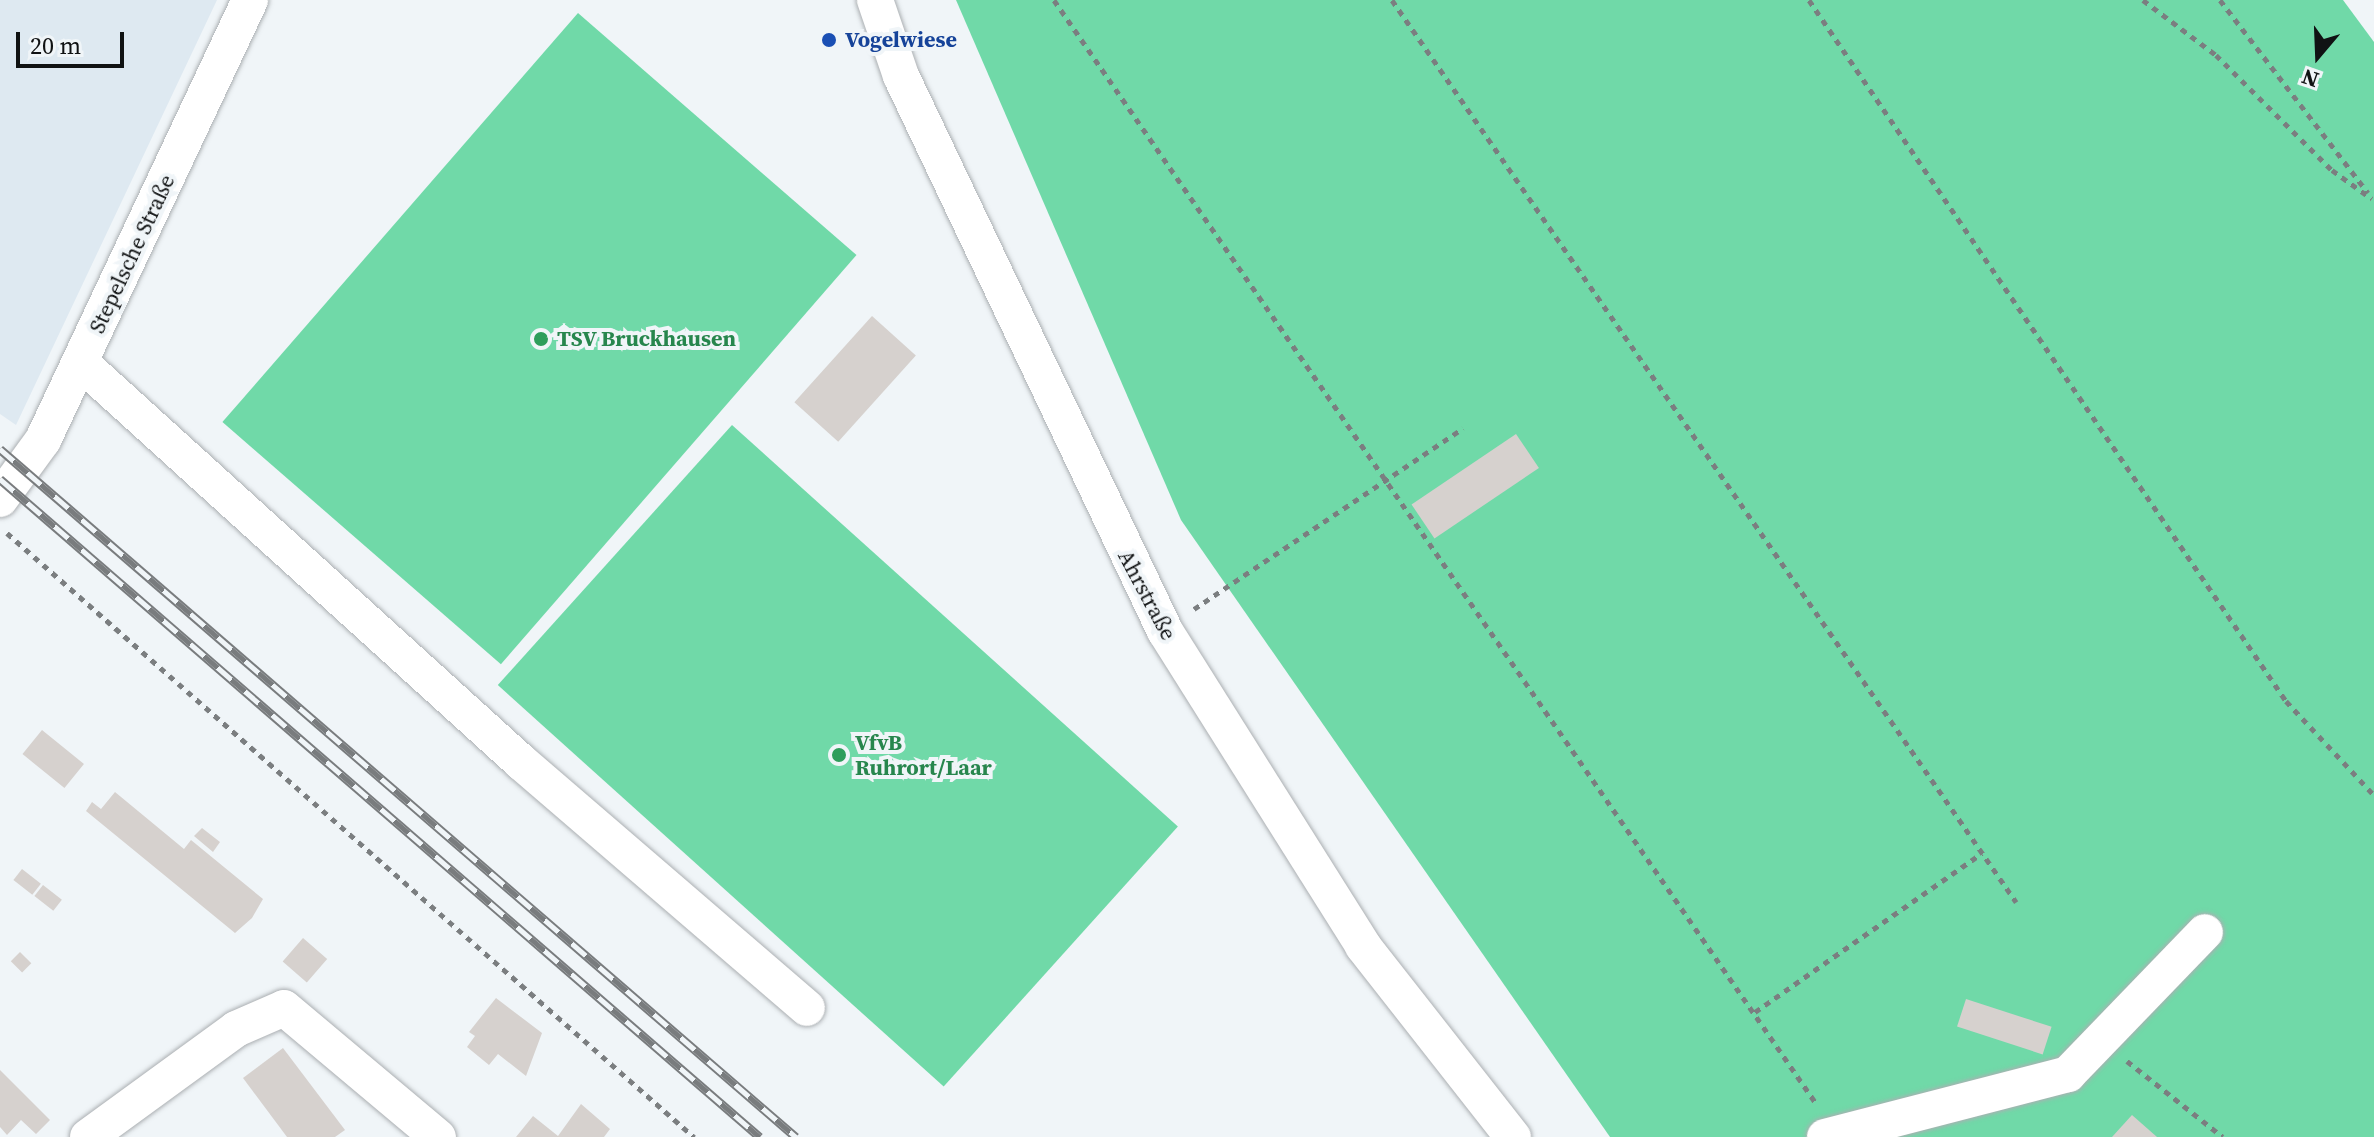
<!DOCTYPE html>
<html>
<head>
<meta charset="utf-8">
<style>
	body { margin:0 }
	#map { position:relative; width:2374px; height:1137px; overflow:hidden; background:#f0f5f8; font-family:"Source Serif 4",serif }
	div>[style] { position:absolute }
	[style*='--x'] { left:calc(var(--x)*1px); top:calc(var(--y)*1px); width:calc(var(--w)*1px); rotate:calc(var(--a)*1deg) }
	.built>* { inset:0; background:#dee9f1 }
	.green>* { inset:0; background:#70d9a8; transform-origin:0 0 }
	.building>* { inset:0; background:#d6d1ce; transform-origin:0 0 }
	.path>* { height:5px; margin-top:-2.5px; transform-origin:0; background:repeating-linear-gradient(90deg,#7b7e80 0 6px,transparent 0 12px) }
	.roads { filter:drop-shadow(0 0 2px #abafb2) drop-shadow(0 0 2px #abafb2) }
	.minor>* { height:36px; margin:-18px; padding:0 18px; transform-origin:18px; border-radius:18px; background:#fff }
	.rail>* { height:9px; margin-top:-4.5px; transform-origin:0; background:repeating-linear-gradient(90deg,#f0f5f8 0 18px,#797c7e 0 36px); box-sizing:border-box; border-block:2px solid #797c7e }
	.dots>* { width:22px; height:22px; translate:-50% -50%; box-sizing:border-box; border:4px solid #f0f5f8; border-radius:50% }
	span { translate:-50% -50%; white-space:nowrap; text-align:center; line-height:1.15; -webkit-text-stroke:8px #f0f5f8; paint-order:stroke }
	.transit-label { font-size:22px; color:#164399; font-weight:700 }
	.left { translate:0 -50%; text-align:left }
	.street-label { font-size:22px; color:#101213 }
	.leisure-label { font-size:22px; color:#27864d; font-weight:700 }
	.north { position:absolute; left:2278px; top:16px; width:80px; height:80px; -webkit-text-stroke:6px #f0f5f8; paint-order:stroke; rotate:199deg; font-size:22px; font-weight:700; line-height:32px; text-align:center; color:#101213 }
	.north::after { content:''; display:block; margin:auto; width:28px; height:36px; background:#101213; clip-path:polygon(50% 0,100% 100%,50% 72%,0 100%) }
	.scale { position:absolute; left:16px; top:32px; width:108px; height:36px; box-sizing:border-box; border:4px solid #101213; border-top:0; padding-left:10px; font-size:24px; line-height:28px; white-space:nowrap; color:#101213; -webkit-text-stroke:6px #f0f5f8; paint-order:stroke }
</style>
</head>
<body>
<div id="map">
	<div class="built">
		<i style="clip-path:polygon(0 0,217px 0,16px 425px,0 414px)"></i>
	</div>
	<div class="green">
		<i style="clip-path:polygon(956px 0,2343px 0,2374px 42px,2374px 1137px,1610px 1137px,1181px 520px)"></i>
		<i style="left:578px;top:13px;width:369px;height:542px;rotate:41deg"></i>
		<i style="left:732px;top:425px;width:600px;height:350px;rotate:42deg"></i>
	</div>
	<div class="building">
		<i style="left:872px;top:316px;width:59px;height:116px;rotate:42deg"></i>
		<i style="left:1516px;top:434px;width:41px;height:126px;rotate:56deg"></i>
		<i style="left:42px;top:730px;width:54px;height:31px;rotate:39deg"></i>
		<i style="clip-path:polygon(115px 792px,184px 849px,191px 840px,263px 899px,252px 918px,235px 933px,86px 811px,92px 802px,101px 809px)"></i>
		<i style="clip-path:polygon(202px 828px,220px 842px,213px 852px,194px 836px)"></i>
		<i style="left:22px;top:869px;width:24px;height:14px;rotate:38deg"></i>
		<i style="left:43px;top:885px;width:24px;height:14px;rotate:38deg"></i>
		<i style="left:303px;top:938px;width:32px;height:31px;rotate:41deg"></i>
		<i style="left:20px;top:952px;width:16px;height:13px;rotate:45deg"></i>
		<i style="clip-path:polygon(496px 998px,542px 1033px,526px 1076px,498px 1054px,489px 1065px,467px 1047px,475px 1036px,469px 1032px)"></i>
		<i style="left:1966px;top:999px;width:90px;height:29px;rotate:18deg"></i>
		<i style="clip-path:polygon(283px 1048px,345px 1130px,335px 1137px,287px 1137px,243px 1078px)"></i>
		<i style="clip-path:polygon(0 1070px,50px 1120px,36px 1134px,21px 1120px,7px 1135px,0 1127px)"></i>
		<i style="clip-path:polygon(581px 1104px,610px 1129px,604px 1137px,516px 1137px,533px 1116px,558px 1136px)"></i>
		<i style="clip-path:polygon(2132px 1115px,2157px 1137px,2112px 1137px)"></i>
	</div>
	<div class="path">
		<i style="--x:1054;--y:0;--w:1339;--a:55.37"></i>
		<i style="--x:1392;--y:0;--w:1097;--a:55.32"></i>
		<i style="--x:1809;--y:0;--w:848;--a:55.77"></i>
		<i style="--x:2286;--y:701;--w:129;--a:46.9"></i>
		<i style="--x:2143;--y:0;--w:91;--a:37"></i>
		<i style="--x:2216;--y:55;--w:163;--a:44.8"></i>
		<i style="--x:2332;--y:170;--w:49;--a:35.9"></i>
		<i style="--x:2220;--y:0;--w:243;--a:52.5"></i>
		<i style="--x:7;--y:533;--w:915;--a:41.32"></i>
		<i style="--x:1194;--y:609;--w:324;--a:-33.9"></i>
		<i style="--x:1755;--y:1012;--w:277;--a:-35"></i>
		<i style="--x:2127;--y:1061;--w:122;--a:38.4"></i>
	</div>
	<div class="roads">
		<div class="minor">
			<i style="--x:875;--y:0;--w:80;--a:71.1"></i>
			<i style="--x:901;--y:76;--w:615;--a:64.56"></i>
			<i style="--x:1165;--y:631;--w:372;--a:57.8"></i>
			<i style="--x:1363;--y:946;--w:243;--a:51.9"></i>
			<i style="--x:81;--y:363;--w:594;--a:42.2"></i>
			<i style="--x:521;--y:762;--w:377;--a:40.7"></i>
			<i style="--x:0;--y:499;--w:73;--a:-53.9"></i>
			<i style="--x:43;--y:440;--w:486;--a:-64.8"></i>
			<i style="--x:88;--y:1137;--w:183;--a:-36.1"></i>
			<i style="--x:236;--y:1029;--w:52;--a:-23.6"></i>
			<i style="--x:284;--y:1008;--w:201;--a:40"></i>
			<i style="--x:1825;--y:1137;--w:251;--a:-14.5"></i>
			<i style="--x:2068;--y:1074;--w:197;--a:-46"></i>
		</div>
	</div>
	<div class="rail">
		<i style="--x:0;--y:449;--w:1052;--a:40.84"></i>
		<i style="--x:0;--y:479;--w:1005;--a:40.89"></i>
	</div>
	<div class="dots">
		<i style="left:829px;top:40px;background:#1a4fb4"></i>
		<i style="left:541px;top:339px;background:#2e9e5b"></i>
		<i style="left:839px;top:755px;background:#2e9e5b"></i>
	</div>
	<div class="transit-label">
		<span class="left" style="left:845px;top:40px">Vogelwiese</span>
	</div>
	<div class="street-label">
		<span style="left:132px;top:254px;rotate:-65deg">Stepelsche Straße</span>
		<span style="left:1147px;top:595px;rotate:62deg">Ahrstraße</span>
	</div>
	<div class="leisure-label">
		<span class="left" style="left:557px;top:339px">TSV Bruckhausen</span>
		<span class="left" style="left:855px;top:755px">VfvB<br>Ruhrort/Laar</span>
	</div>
	<div class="north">N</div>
	<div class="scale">20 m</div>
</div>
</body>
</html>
